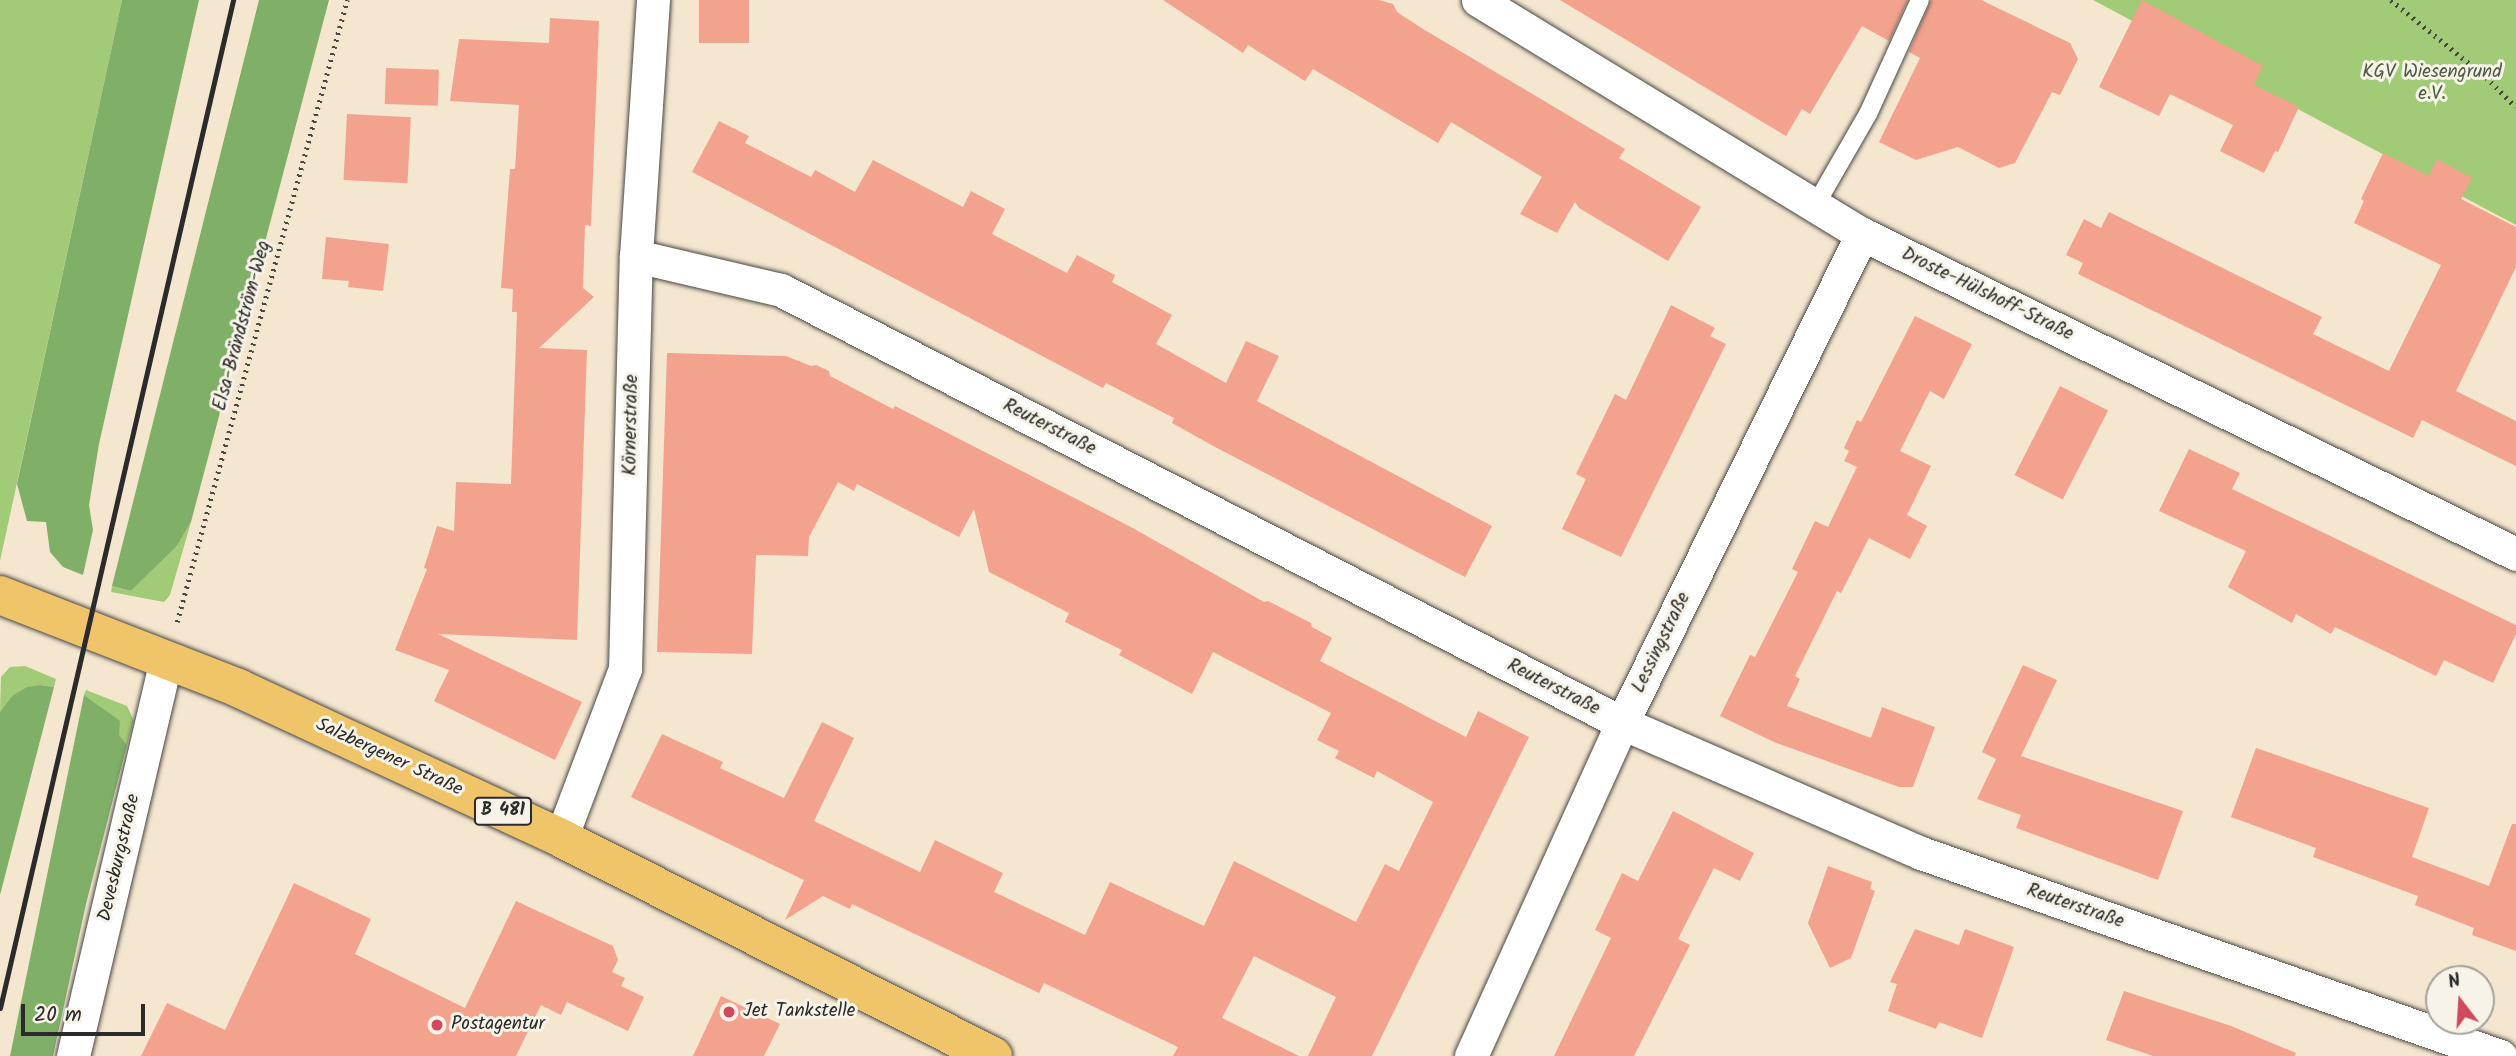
<!DOCTYPE html>
<html>
<head>
<meta charset="utf-8">
<style>
	body { margin:0 }
	#map { position:relative; width:2516px; height:1056px; overflow:hidden; background:#f4e6cf; font-family:Kalam,sans-serif }
	div>[style] { position:absolute }
	[style*='--x'] { left:calc(var(--x)*1px); top:calc(var(--y)*1px); width:calc(var(--w)*1px); rotate:calc(var(--a)*1deg) }
	.green>* { inset:0; background:#a1cb77 }
	.forest>* { inset:0; background:#80af68 }
	.building>* { inset:0; background:#f3a28d; transform-origin:0 0 }
	.path>* { height:4.5px; margin-top:-2.25px; transform-origin:0; background:repeating-linear-gradient(90deg,#494744 0 2px,transparent 0 7px) }
	.roads { filter:drop-shadow(0 0 2px #494744) drop-shadow(0 0 2px #494744) }
	.lane>* { height:18px; margin:-9px; padding:0 9px; transform-origin:9px; border-radius:9px; background:#fff }
	.street>* { height:33px; margin:-16.5px; padding:0 16.5px; transform-origin:16.5px; border-radius:16.5px; background:#fff }
	.primary>* { height:38px; margin:-19px; padding:0 19px; transform-origin:19px; border-radius:19px; background:#f0c469 }
	.rail>* { height:5px; margin:-2.5px; padding:0 2.5px; transform-origin:2.5px; border-radius:2.5px; background:#2b2b2b }
	.dots>* { width:19px; height:19px; translate:-50% -50%; box-sizing:border-box; border:4px solid #f7f3e8; border-radius:50% }
	span { translate:-50% -50%; white-space:nowrap; text-align:center; line-height:1.15; -webkit-text-stroke:6px #f7f3e8; paint-order:stroke }
	.shield-label span { padding:2px 5px; background:#f7f3e8; border:2px solid; border-radius:5px; -webkit-text-stroke-width:0 }
	.shield-label { font-size:18px; color:#2b2b2b; font-weight:700 }
	.park-label { font-size:19px; color:#4e5b42 }
	.street-label { font-size:19px; color:#2b2b2b }
	.poi-label { font-size:19px; color:#2b2b2b }
	.left { translate:0 -50%; text-align:left }
	.north { position:absolute; left:2425px; top:965px; width:70px; height:70px; box-sizing:border-box; background:#f7f3e8; border:2px solid #a5a39c; border-radius:50%; rotate:343deg; font-size:19px; font-weight:700; line-height:28px; text-align:center; color:#2b2b2b }
	.north::after { content:''; display:block; margin:auto; width:24px; height:32px; background:#d1495b; clip-path:polygon(50% 0,100% 100%,50% 72%,0 100%) }
	.scale { position:absolute; left:21px; top:1004px; width:124px; height:32px; box-sizing:border-box; border:4px solid #2b2b2b; border-top:0; padding-left:9px; font-size:21px; line-height:24px; white-space:nowrap; color:#2b2b2b; -webkit-text-stroke:5px #f7f3e8; paint-order:stroke }
</style>
</head>
<body>
<div id="map">
	<div class="green">
		<i style="clip-path:polygon(0 0,122px 0,0 561px)"></i>
		<i style="clip-path:polygon(2093px 0,2516px 0,2516px 225px)"></i>
		<i style="clip-path:polygon(191px 522px,170px 595px,164px 602px,111px 592px,112px 586px,131px 591px,177px 546px)"></i>
		<i style="clip-path:polygon(25px 666px,56px 679px,54px 687px,40px 685px,11px 697px,0 712px,1px 677px,10px 667px)"></i>
		<i style="clip-path:polygon(86px 690px,127px 706px,134px 721px,127px 745px,84px 695px)"></i>
	</div>
	<div class="forest">
		<i style="clip-path:polygon(122px 0,199px 0,99px 444px,89px 505px,93px 530px,83px 575px,63px 567px,50px 552px,46px 522px,27px 521px,17px 484px)"></i>
		<i style="clip-path:polygon(259px 0,329px 0,191px 522px,177px 546px,131px 591px,112px 586px)"></i>
		<i style="clip-path:polygon(40px 685px,54px 687px,0 895px,0 712px,11px 697px,27px 687px)"></i>
		<i style="clip-path:polygon(84px 695px,120px 721px,119px 735px,127px 745px,86px 904px,53px 1056px,10px 1056px)"></i>
	</div>
	<div class="building">
		<i style="left:699px;top:0;width:50px;height:43px"></i>
		<i style="clip-path:polygon(1163px 0,1379px 0,1393px 4px,1397px 12px,1423px 29px,1625px 149px,1619px 158px,1701px 207px,1668px 261px,1579px 208px,1575px 202px,1557px 233px,1520px 214px,1542px 177px,1451px 122px,1438px 143px,1313px 69px,1305px 81px,1248px 45px,1243px 53px)"></i>
		<i style="clip-path:polygon(1560px 0,1908px 0,1889px 41px,1862px 26px,1810px 114px,1802px 109px,1786px 136px)"></i>
		<i style="clip-path:polygon(1931px 0,1981px 0,2070px 43px,2078px 59px,2060px 95px,2052px 92px,2015px 163px,1999px 168px,1958px 147px,1916px 160px,1879px 142px,1920px 58px,1909px 52px)"></i>
		<i style="clip-path:polygon(2142px 0,2263px 66px,2254px 85px,2299px 107px,2278px 152px,2275px 151px,2264px 173px,2220px 151px,2233px 125px,2170px 94px,2159px 116px,2099px 87px)"></i>
		<i style="clip-path:polygon(550px 18px,599px 21px,591px 226px,585px 225px,583px 288px,594px 297px,539px 348px,587px 350px,577px 640px,438px 634px,582px 702px,555px 760px,434px 701px,449px 670px,395px 650px,427px 569px,424px 568px,437px 526px,454px 531px,456px 482px,511px 484px,517px 312px,512px 312px,513px 289px,501px 288px,510px 169px,515px 169px,519px 105px,450px 101px,459px 39px,549px 43px)"></i>
		<i style="left:386px;top:68px;width:53px;height:36px;rotate:2deg"></i>
		<i style="left:347px;top:114px;width:64px;height:66px;rotate:3deg"></i>
		<i style="clip-path:polygon(719px 121px,749px 136px,745px 143px,811px 177px,815px 170px,855px 192px,873px 160px,963px 207px,971px 191px,1005px 209px,992px 234px,1067px 273px,1077px 255px,1115px 275px,1112px 282px,1172px 315px,1156px 344px,1226px 383px,1246px 341px,1279px 356px,1257px 401px,1492px 526px,1465px 577px,1217px 448px,1172px 423px,1174px 418px,1106px 383px,1103px 388px,692px 172px)"></i>
		<i style="clip-path:polygon(2383px 153px,2429px 176px,2437px 159px,2472px 178px,2461px 199px,2516px 227px,2516px 267px,2456px 391px,2516px 421px,2516px 466px,2422px 420px,2413px 438px,2078px 274px,2083px 263px,2066px 255px,2084px 219px,2101px 228px,2109px 212px,2322px 317px,2313px 334px,2389px 371px,2441px 265px,2354px 223px,2364px 201px,2361px 199px)"></i>
		<i style="clip-path:polygon(326px 237px,389px 244px,383px 291px,348px 287px,349px 281px,322px 279px)"></i>
		<i style="clip-path:polygon(1671px 305px,1715px 328px,1710px 336px,1726px 344px,1621px 557px,1562px 529px,1586px 479px,1576px 474px,1615px 394px,1626px 400px)"></i>
		<i style="clip-path:polygon(1915px 316px,1972px 344px,1944px 399px,1930px 391px,1900px 451px,1931px 466px,1907px 515px,1927px 526px,1910px 559px,1869px 538px,1841px 593px,1837px 591px,1795px 676px,1800px 679px,1787px 706px,1871px 738px,1882px 707px,1935px 727px,1913px 787px,1899px 787px,1774px 742px,1720px 716px,1750px 655px,1755px 657px,1798px 572px,1792px 569px,1815px 521px,1828px 527px,1857px 467px,1844px 461px,1849px 451px,1844px 448px,1857px 420px,1861px 422px)"></i>
		<i style="clip-path:polygon(667px 353px,786px 356px,811px 366px,816px 365px,829px 371px,830px 376px,893px 409px,895px 406px,1129px 526px,1264px 602px,1268px 601px,1311px 623px,1312px 627px,1332px 638px,1320px 661px,1466px 737px,1478px 711px,1529px 737px,1372px 1056px,1308px 1056px,1336px 997px,1254px 956px,1222px 1018px,1299px 1056px,1173px 1056px,1178px 1047px,1044px 983px,1039px 993px,852px 904px,850px 909px,823px 896px,785px 920px,804px 880px,631px 797px,662px 734px,723px 762px,720px 768px,784px 798px,822px 722px,854px 738px,814px 821px,920px 872px,935px 840px,1003px 873px,994px 892px,1085px 935px,1110px 882px,1204px 926px,1234px 861px,1356px 922px,1385px 864px,1399px 871px,1433px 802px,1377px 771px,1374px 778px,1335px 758px,1339px 751px,1317px 740px,1331px 713px,1213px 652px,1192px 694px,1119px 655px,1122px 650px,1065px 622px,1069px 613px,989px 572px,974px 509px,959px 537px,857px 484px,854px 491px,838px 482px,809px 537px,808px 556px,756px 555px,752px 654px,657px 652px)"></i>
		<i style="left:2060px;top:386px;width:54px;height:100px;rotate:27deg"></i>
		<i style="clip-path:polygon(2189px 449px,2240px 473px,2232px 489px,2516px 625px,2516px 634px,2493px 683px,2444px 660px,2436px 676px,2335px 627px,2331px 634px,2296px 614px,2292px 623px,2228px 587px,2246px 551px,2159px 511px)"></i>
		<i style="clip-path:polygon(2023px 665px,2057px 680px,2021px 756px,2183px 811px,2158px 880px,2016px 828px,2021px 815px,1977px 799px,1996px 759px,1982px 752px)"></i>
		<i style="clip-path:polygon(2256px 748px,2429px 808px,2412px 857px,2489px 886px,2512px 824px,2516px 824px,2516px 951px,2472px 935px,2474px 928px,2415px 905px,2418px 896px,2313px 857px,2316px 848px,2231px 817px)"></i>
		<i style="clip-path:polygon(1673px 811px,1754px 853px,1740px 881px,1714px 868px,1678px 939px,1690px 945px,1634px 1056px,1554px 1056px,1611px 938px,1595px 930px,1622px 873px,1638px 881px)"></i>
		<i style="clip-path:polygon(1828px 866px,1872px 882px,1870px 889px,1875px 891px,1851px 958px,1830px 968px,1808px 923px)"></i>
		<i style="clip-path:polygon(294px 883px,371px 919px,355px 954px,465px 1008px,516px 901px,613px 946px,618px 960px,612px 972px,625px 978px,621px 986px,644px 997px,628px 1031px,567px 1002px,561px 1015px,541px 1005px,516px 1056px,141px 1056px,167px 1003px,225px 1030px)"></i>
		<i style="clip-path:polygon(1915px 929px,1959px 945px,1965px 929px,2014px 947px,1982px 1038px,1939px 1022px,1936px 1029px,1888px 1011px,1897px 984px,1890px 982px)"></i>
		<i style="clip-path:polygon(2124px 991px,2231px 1026px,2296px 1053px,2295px 1056px,2153px 1056px,2106px 1040px)"></i>
		<i style="clip-path:polygon(721px 996px,780px 1024px,764px 1056px,693px 1056px)"></i>
	</div>
	<div class="path">
		<i style="--x:2391;--y:0;--w:122;--a:39"></i>
		<i style="--x:2486;--y:77;--w:42;--a:45"></i>
		<i style="--x:177;--y:622;--w:645;--a:-74.71"></i>
	</div>
	<div class="roads">
		<div class="lane">
			<i style="--x:1815;--y:206;--w:106;--a:-60.1"></i>
			<i style="--x:1868;--y:114;--w:125;--a:-65.5"></i>
		</div>
		<div class="street">
			<i style="--x:1478;--y:0;--w:450;--a:31.4"></i>
			<i style="--x:1862;--y:234;--w:728;--a:26.07"></i>
			<i style="--x:636;--y:256;--w:149;--a:13.2"></i>
			<i style="--x:781;--y:290;--w:946;--a:27.24"></i>
			<i style="--x:1622;--y:723;--w:326;--a:23.5"></i>
			<i style="--x:1921;--y:853;--w:614;--a:19.32"></i>
			<i style="--x:561;--y:838;--w:181;--a:-69.3"></i>
			<i style="--x:625;--y:669;--w:413;--a:-88.5"></i>
			<i style="--x:636;--y:256;--w:257;--a:-86.2"></i>
			<i style="--x:73;--y:1056;--w:407;--a:-76.8"></i>
			<i style="--x:1471;--y:1056;--w:366;--a:-65.6"></i>
			<i style="--x:1622;--y:723;--w:545;--a:-63.86"></i>
		</div>
		<div class="primary">
			<i style="--x:0;--y:595;--w:256;--a:21.3"></i>
			<i style="--x:238;--y:688;--w:356;--a:24.9"></i>
			<i style="--x:561;--y:838;--w:484;--a:26.8"></i>
		</div>
	</div>
	<div class="rail">
		<i style="--x:0;--y:1008;--w:1035;--a:-76.98"></i>
	</div>
	<div class="dots">
		<i style="left:729px;top:1012px;background:#d1495b"></i>
		<i style="left:437px;top:1025px;background:#d1495b"></i>
	</div>
	<div class="shield-label">
		<span style="left:503px;top:811px">B 481</span>
	</div>
	<div class="park-label">
		<span style="left:2432px;top:84px">KGV Wiesengrund<br>e.V.</span>
	</div>
	<div class="street-label">
		<span style="left:1987px;top:295px;rotate:26deg">Droste-Hülshoff-Straße</span>
		<span style="left:243px;top:326px;rotate:-75deg">Elsa-Brändström-Weg</span>
		<span style="left:632px;top:425px;rotate:-89deg">Körnerstraße</span>
		<span style="left:1049px;top:428px;rotate:27deg">Reuterstraße</span>
		<span style="left:1662px;top:643px;rotate:-64deg">Lessingstraße</span>
		<span style="left:1553px;top:688px;rotate:27deg">Reuterstraße</span>
		<span style="left:389px;top:758px;rotate:25deg">Salzbergener Straße</span>
		<span style="left:120px;top:858px;rotate:-77deg">Devesburgstraße</span>
		<span style="left:2075px;top:907px;rotate:19deg">Reuterstraße</span>
	</div>
	<div class="poi-label">
		<span class="left" style="left:743px;top:1012px">Jet Tankstelle</span>
		<span class="left" style="left:451px;top:1025px">Postagentur</span>
	</div>
	<div class="north">N</div>
	<div class="scale">20 m</div>
</div>
</body>
</html>
